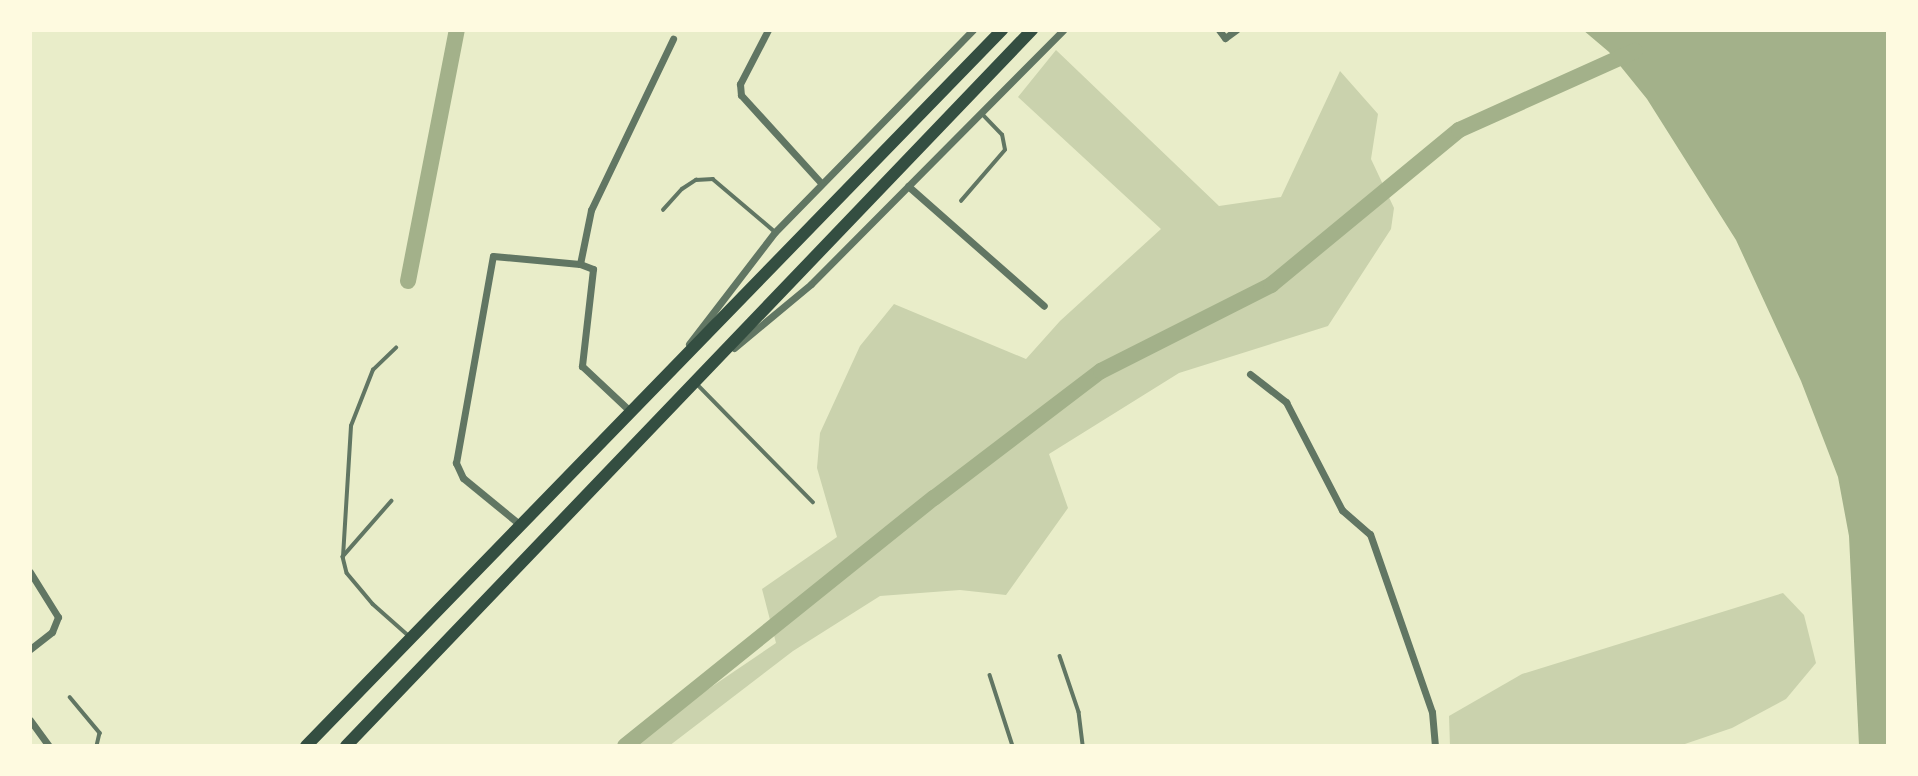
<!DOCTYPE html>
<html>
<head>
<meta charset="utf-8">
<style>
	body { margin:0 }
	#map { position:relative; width:1918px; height:776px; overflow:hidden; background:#e9edc9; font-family:Jost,sans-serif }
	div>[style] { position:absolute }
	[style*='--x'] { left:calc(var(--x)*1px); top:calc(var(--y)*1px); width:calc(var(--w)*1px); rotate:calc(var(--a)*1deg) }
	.green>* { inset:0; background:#cad2ad }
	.water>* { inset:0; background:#a3b18a }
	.canal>* { height:16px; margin:-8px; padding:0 8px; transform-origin:8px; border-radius:8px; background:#a3b18a }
	.service>* { height:3.5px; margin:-1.75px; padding:0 1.75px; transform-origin:1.75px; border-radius:1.75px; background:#617663 }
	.minor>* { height:7px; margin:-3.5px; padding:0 3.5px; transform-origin:3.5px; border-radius:3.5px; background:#617663 }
	.primary>* { height:12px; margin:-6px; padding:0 6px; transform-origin:6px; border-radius:6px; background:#344e41 }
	span { translate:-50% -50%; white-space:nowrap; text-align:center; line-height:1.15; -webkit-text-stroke:7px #fefae0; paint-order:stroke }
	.frame { position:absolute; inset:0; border:32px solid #fefae0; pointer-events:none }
</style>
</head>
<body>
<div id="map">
	<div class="green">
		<i style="clip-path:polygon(1056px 50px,1219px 206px,1281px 197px,1340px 71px,1378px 114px,1371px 159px,1394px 208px,1391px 229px,1328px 326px,1179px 373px,1049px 454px,1068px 508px,1006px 595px,960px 590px,880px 596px,793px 651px,669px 746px,624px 746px,776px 643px,762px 589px,837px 537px,817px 468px,820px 433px,860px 346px,894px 304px,1026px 359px,1060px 321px,1161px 229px,1018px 97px)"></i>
		<i style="clip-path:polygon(1783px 593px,1804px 615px,1816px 663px,1786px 699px,1732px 728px,1679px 746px,1450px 746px,1449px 716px,1522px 674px)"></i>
	</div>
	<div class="water">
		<i style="clip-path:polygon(1583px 30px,1888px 30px,1888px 746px,1859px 746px,1849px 536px,1838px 477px,1801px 381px,1736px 240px,1647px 99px,1609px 52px)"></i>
	</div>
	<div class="canal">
		<i style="--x:408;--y:281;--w:256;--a:-79"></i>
		<i style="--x:625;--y:746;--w:396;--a:-38.8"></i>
		<i style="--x:934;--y:498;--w:210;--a:-37.3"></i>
		<i style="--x:1101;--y:371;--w:191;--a:-26.8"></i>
		<i style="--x:1271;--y:285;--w:244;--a:-39.5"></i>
		<i style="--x:1459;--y:130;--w:193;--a:-24.2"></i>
	</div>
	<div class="service">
		<i style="--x:961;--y:201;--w:67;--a:-49.2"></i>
		<i style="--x:1005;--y:150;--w:15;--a:-101"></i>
		<i style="--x:1002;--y:135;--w:29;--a:-134"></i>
		<i style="--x:663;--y:210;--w:28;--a:-48"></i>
		<i style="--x:682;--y:189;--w:17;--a:-33"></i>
		<i style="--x:696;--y:180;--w:17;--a:-3"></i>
		<i style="--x:713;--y:179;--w:80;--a:40.4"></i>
		<i style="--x:696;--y:383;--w:167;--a:45.5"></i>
		<i style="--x:392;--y:501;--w:74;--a:131.2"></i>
		<i style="--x:343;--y:557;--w:16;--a:76"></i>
		<i style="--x:347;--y:573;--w:40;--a:50"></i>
		<i style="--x:373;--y:604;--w:47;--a:41.5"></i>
		<i style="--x:343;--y:557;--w:131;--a:-86.5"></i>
		<i style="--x:351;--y:426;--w:60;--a:-68.6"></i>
		<i style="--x:373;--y:370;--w:32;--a:-44"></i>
		<i style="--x:1060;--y:656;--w:59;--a:71.3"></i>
		<i style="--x:1079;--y:712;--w:34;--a:83"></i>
		<i style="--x:990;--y:675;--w:75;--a:72.1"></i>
		<i style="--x:70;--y:697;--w:47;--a:50.2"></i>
		<i style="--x:100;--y:733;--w:13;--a:103"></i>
	</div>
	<div class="minor">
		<i style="--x:768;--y:30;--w:61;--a:117.4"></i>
		<i style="--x:740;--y:84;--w:11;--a:85"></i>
		<i style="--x:741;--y:95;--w:119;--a:47.7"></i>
		<i style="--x:1219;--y:30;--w:10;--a:53"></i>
		<i style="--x:1225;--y:38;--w:14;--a:-36"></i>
		<i style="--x:908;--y:186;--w:181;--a:41.4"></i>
		<i style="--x:580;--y:264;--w:55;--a:-78.5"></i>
		<i style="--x:591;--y:210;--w:190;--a:-64.4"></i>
		<i style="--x:689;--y:344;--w:141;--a:-52.5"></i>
		<i style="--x:775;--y:232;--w:283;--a:-45.6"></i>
		<i style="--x:734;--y:348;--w:100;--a:-39.7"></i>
		<i style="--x:811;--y:284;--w:358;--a:-45.2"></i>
		<i style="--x:1250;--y:374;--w:46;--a:37.9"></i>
		<i style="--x:1286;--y:402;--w:122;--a:62.6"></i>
		<i style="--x:1342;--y:510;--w:37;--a:41"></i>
		<i style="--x:1370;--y:534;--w:188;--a:70.8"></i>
		<i style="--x:1432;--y:712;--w:34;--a:85"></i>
		<i style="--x:518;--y:523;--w:71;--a:-140.7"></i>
		<i style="--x:463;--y:478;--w:17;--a:-115"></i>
		<i style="--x:456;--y:463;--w:210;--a:-79.9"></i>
		<i style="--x:493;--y:256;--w:87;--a:5.3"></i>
		<i style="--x:580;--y:264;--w:14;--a:21"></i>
		<i style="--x:593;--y:269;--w:98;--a:96.5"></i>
		<i style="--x:582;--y:366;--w:67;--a:43.2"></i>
		<i style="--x:30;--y:572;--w:53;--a:58.1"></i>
		<i style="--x:58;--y:617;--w:16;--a:112"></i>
		<i style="--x:52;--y:632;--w:28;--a:142"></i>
		<i style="--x:30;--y:720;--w:32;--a:54"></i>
	</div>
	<div class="primary">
		<i style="--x:306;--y:746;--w:999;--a:-45.81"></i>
		<i style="--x:346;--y:746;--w:992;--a:-46.23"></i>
	</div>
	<div class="frame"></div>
</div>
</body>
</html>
